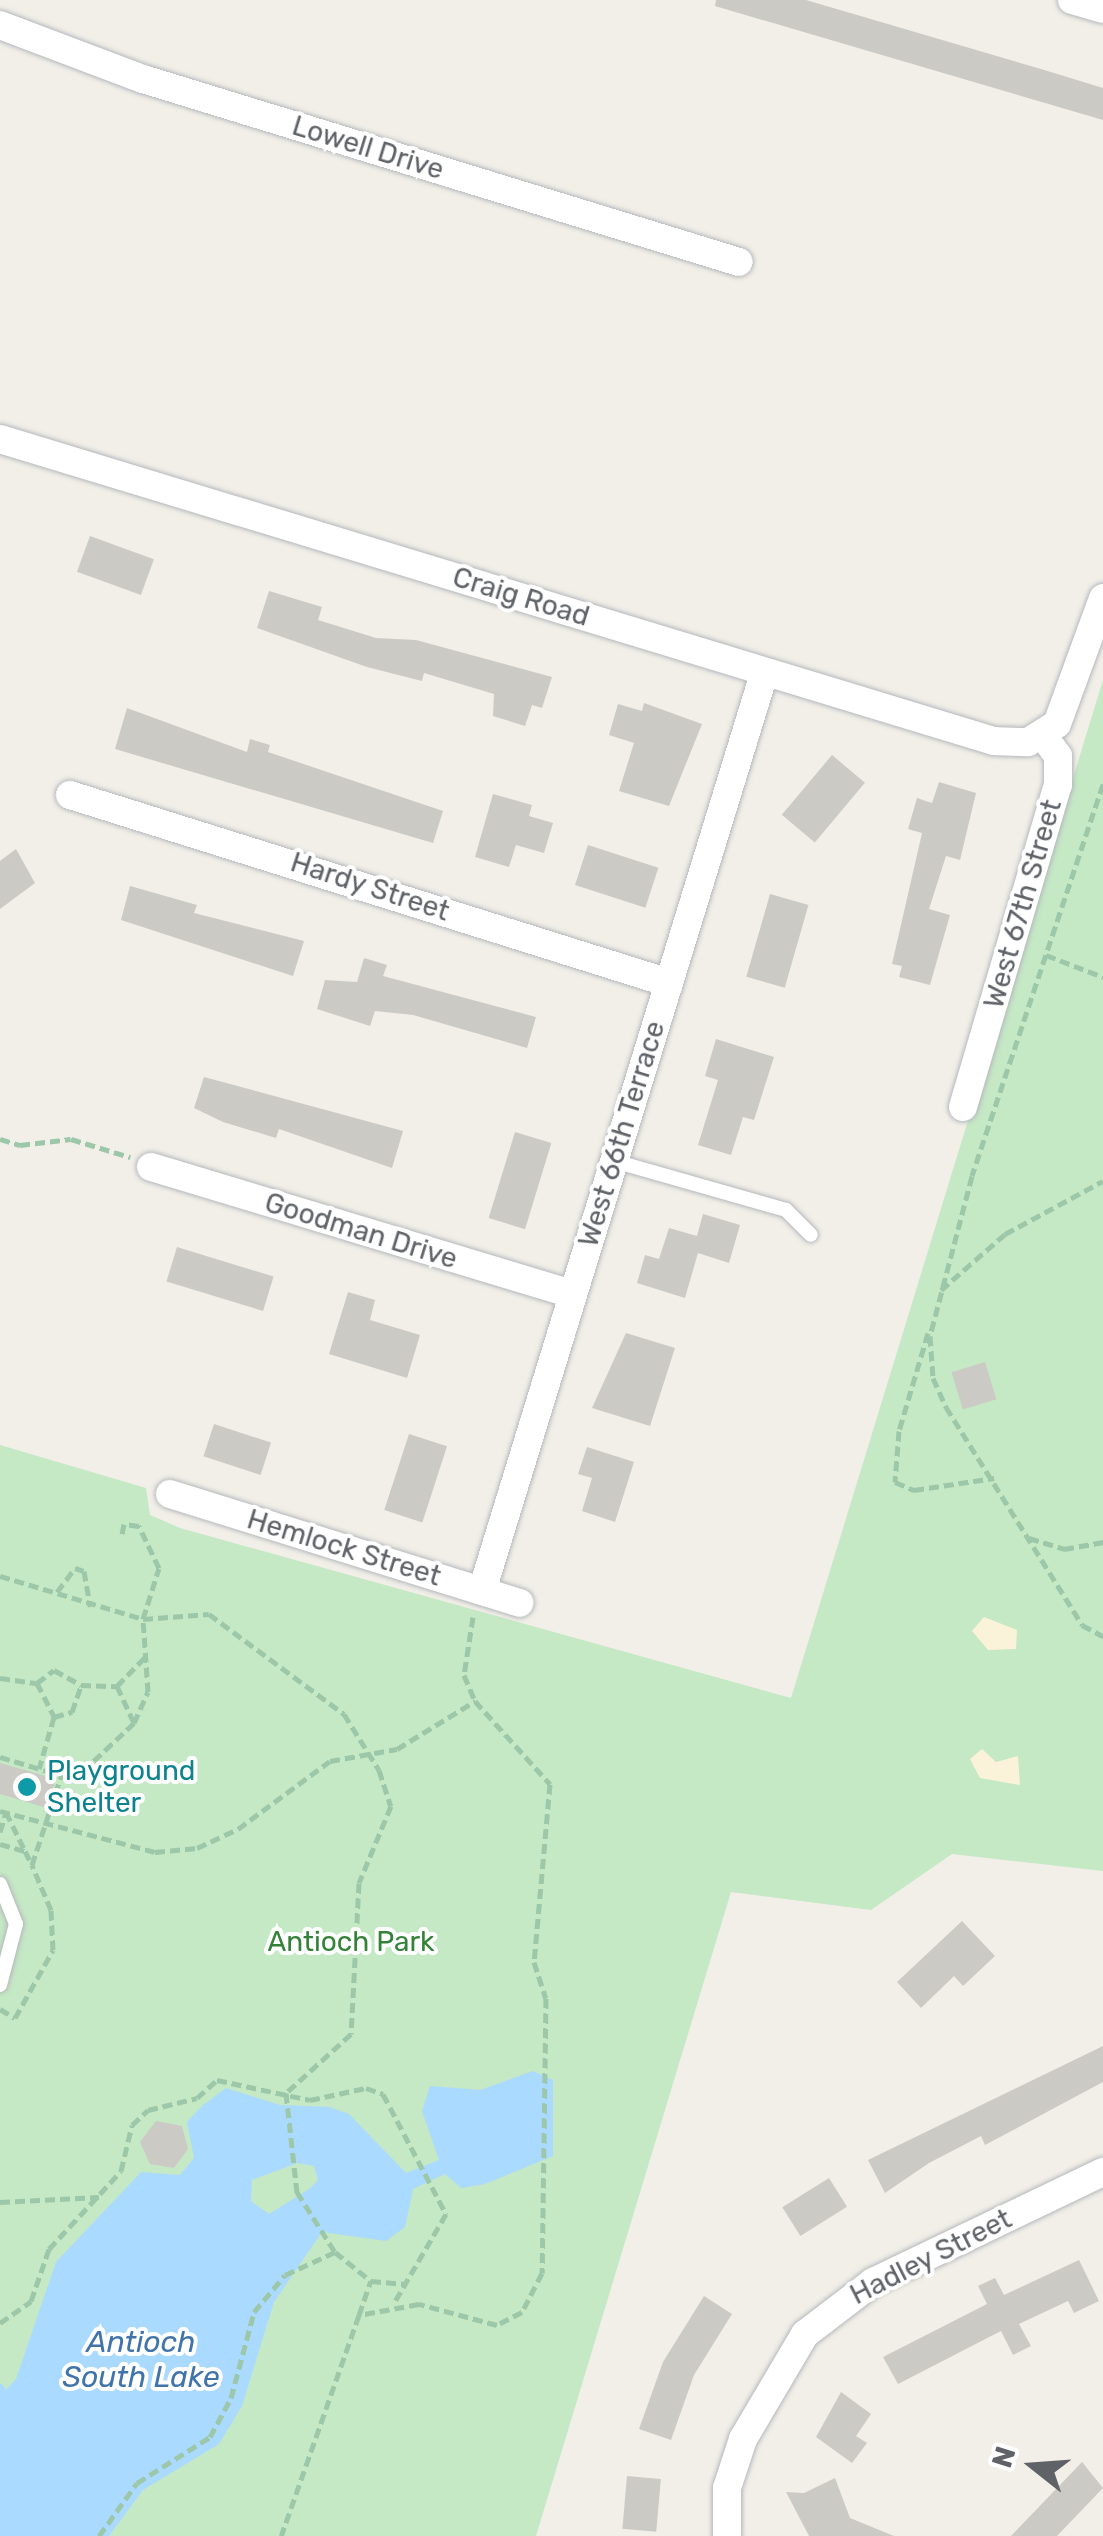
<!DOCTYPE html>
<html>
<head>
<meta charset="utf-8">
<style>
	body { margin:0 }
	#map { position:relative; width:1103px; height:2536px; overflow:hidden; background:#f1efe8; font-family:Rubik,sans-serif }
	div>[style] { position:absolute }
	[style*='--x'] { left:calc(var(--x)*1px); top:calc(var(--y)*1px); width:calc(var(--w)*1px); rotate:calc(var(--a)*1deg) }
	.green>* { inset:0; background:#c5e8c5 }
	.sand>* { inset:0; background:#fbf3d9 }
	.water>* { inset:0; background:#aadaff }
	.stream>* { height:8px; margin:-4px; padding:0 4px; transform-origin:4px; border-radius:4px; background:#aadaff }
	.building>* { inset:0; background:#cccac5; transform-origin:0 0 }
	.path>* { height:5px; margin-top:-2.5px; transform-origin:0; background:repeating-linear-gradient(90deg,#9cc7a9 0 10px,transparent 0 15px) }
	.roads { filter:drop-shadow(0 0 2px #b5b8bc) drop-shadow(0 0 2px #b5b8bc) }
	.service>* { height:14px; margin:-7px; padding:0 7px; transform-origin:7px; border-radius:7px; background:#fff }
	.minor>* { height:28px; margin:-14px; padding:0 14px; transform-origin:14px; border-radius:14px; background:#fff }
	.dots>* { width:28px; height:28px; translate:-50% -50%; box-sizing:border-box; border:5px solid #fff; border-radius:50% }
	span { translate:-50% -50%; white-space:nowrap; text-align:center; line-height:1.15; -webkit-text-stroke:8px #fff; paint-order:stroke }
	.street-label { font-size:28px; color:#5f6368 }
	.culture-label { font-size:28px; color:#0d838f }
	.left { translate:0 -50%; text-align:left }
	.park-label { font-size:28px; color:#348238 }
	.water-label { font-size:30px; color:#4174aa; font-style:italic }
	.north { position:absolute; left:983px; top:2416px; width:100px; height:100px; -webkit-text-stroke:8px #fff; paint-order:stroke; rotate:287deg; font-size:28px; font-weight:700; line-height:40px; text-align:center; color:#5f6368 }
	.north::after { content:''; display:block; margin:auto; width:35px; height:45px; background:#5f6368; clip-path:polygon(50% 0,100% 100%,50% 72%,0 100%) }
</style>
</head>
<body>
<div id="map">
	<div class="green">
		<i style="clip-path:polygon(1103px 680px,1103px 1871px,952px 1854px,871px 1910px,731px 1892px,536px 2536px,0 2536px,0 1445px,146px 1488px,150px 1515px,180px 1528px,791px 1698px)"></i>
	</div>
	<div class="sand">
		<i style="clip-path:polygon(984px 1617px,1017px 1630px,1016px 1649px,988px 1650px,972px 1631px)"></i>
		<i style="clip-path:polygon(982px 1749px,996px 1762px,1018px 1756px,1020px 1785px,980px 1778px,970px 1759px)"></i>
	</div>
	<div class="water">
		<i style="clip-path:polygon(evenodd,533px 2071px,553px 2080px,553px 2156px,485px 2184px,461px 2188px,445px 2174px,413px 2189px,405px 2227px,386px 2241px,322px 2232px,274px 2302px,242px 2406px,219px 2444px,143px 2490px,109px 2536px,0 2536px,0 2396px,16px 2379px,56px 2262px,141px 2172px,180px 2175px,194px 2158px,187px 2122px,202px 2106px,226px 2088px,280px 2105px,329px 2107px,349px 2114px,406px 2173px,439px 2160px,422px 2111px,430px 2086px,480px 2090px,533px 2071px,297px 2163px,314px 2166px,318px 2180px,309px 2189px,269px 2214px,251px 2201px,252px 2180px,297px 2163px)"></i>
	</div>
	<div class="stream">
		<i style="--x:0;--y:2388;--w:8;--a:60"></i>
	</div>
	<div class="building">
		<i style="clip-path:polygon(716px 0,806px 0,1041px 69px,1103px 88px,1103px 120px,715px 6px)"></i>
		<i style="left:90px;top:536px;width:68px;height:38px;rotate:20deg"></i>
		<i style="clip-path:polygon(269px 591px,322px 607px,318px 620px,376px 638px,416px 640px,552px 677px,542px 708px,532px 705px,525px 726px,493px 716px,494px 694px,424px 673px,422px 681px,367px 667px,257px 628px)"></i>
		<i style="clip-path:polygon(644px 703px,702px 724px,669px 806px,619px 791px,634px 743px,609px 735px,618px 704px,642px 711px)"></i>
		<i style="clip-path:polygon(127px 708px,247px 752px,250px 739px,270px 745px,268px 752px,443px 811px,433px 843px,115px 749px)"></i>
		<i style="left:832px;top:755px;width:43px;height:78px;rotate:40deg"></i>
		<i style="clip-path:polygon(939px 782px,976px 793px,960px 860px,946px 856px,929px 909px,950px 915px,930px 985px,899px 977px,902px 966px,892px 964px,922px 833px,908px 829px,917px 798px,932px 803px)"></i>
		<i style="clip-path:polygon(493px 794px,532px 805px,529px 816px,553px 823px,544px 853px,516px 845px,509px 867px,475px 857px)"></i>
		<i style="left:588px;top:845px;width:74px;height:42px;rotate:18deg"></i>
		<i style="clip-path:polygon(16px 849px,35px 883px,0 909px,0 861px)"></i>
		<i style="clip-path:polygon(130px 886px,197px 905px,194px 913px,304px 941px,293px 976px,121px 920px)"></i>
		<i style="left:770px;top:894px;width:40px;height:86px;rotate:16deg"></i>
		<i style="clip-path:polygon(364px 958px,387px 965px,383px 976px,536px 1017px,527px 1048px,413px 1015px,375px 1011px,370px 1026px,317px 1009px,325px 980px,357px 982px)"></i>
		<i style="clip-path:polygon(716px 1039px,774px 1057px,754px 1120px,743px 1117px,731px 1155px,698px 1145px,718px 1080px,705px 1076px)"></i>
		<i style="clip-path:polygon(204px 1077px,403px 1131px,392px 1168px,279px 1129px,276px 1138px,223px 1122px,194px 1108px)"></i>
		<i style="left:515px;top:1132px;width:38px;height:90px;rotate:17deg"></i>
		<i style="clip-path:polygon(703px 1214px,740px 1225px,729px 1263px,698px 1253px,685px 1298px,637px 1283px,645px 1255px,659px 1259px,669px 1228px,697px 1236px)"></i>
		<i style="left:177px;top:1247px;width:101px;height:36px;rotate:17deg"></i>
		<i style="clip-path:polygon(348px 1292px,375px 1300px,370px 1320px,420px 1335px,407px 1378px,329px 1354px)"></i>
		<i style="clip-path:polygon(626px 1333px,675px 1348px,650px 1426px,592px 1408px)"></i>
		<i style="left:985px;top:1362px;width:39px;height:35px;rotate:73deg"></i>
		<i style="left:214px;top:1424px;width:60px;height:34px;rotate:18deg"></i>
		<i style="left:409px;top:1434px;width:40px;height:80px;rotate:18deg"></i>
		<i style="clip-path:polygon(587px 1447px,634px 1462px,615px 1522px,582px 1511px,592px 1478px,578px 1474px)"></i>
		<i style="clip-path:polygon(0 1763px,56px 1779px,47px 1808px,0 1794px)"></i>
		<i style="clip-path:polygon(962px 1921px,995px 1956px,963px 1986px,954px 1976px,921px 2008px,897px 1982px)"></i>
		<i style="clip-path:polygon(1103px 2046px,1103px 2082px,985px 2145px,981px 2136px,929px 2163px,885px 2193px,868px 2160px)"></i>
		<i style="clip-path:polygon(156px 2121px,182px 2126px,188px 2149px,174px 2168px,150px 2164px,140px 2142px)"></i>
		<i style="left:829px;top:2178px;width:34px;height:55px;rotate:58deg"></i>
		<i style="clip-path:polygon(1079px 2260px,1099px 2301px,1074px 2313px,1068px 2301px,1019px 2324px,1031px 2346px,1013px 2355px,1001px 2331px,898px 2384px,883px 2357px,987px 2304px,978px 2286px,995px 2278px,1004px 2295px)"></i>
		<i style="clip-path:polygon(704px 2296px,732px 2314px,694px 2375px,671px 2440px,639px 2429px,663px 2362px)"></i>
		<i style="clip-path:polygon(841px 2392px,871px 2414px,856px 2436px,867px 2443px,852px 2463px,816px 2437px)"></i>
		<i style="clip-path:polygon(1082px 2462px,1103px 2488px,1057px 2536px,1011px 2536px)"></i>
		<i style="left:627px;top:2476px;width:34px;height:53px;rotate:5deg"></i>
		<i style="clip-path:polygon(835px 2478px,850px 2518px,894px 2536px,809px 2536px,786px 2492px,804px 2493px)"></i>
	</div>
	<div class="path">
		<i style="--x:1103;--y:784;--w:413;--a:108.5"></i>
		<i style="--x:972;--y:1176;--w:165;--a:104.7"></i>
		<i style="--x:930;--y:1336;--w:42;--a:85.9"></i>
		<i style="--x:933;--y:1378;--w:32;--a:66"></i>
		<i style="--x:946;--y:1407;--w:257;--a:58"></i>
		<i style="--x:1082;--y:1625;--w:24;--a:28"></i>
		<i style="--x:1046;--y:955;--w:61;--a:21.1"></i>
		<i style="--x:0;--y:1139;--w:21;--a:17"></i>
		<i style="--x:20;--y:1145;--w:51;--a:-6.7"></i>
		<i style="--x:71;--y:1139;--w:62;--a:17"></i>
		<i style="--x:941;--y:1290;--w:85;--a:-41.2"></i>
		<i style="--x:1005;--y:1234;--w:111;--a:-28.4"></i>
		<i style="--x:928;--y:1333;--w:102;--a:106.5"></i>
		<i style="--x:899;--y:1431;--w:51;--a:94.5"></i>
		<i style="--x:895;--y:1482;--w:21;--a:23"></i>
		<i style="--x:914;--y:1490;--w:81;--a:-8.5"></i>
		<i style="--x:1029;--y:1538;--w:37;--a:17"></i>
		<i style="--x:1064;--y:1549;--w:40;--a:-10"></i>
		<i style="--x:0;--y:1576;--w:149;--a:16.7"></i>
		<i style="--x:143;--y:1619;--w:66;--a:-4.3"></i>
		<i style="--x:209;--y:1614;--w:168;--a:36.5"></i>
		<i style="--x:344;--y:1714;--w:66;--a:58"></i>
		<i style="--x:379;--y:1770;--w:38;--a:72"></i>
		<i style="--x:391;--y:1806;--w:83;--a:112.6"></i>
		<i style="--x:359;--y:1883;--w:151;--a:93"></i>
		<i style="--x:351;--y:2034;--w:88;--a:137.8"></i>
		<i style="--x:286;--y:2093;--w:100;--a:83.7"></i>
		<i style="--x:297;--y:2192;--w:71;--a:57.7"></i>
		<i style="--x:57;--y:1592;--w:30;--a:-53"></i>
		<i style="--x:75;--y:1568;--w:9;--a:18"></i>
		<i style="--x:84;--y:1571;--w:36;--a:80"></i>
		<i style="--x:473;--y:1617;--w:59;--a:98.8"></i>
		<i style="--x:464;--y:1675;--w:28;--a:67"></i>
		<i style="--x:0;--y:1678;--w:37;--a:8"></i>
		<i style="--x:37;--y:1683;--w:21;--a:-37"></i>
		<i style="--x:54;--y:1670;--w:31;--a:29"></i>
		<i style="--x:81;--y:1685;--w:36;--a:2"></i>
		<i style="--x:117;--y:1686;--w:45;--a:-45.9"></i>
		<i style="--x:37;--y:1683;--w:38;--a:63"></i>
		<i style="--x:54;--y:1717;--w:54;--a:106.1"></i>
		<i style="--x:117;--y:1686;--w:41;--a:65.3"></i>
		<i style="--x:54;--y:1717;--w:19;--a:-16"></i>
		<i style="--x:72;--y:1712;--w:28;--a:-71"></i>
		<i style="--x:0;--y:1757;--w:59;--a:16.6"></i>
		<i style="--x:57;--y:1774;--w:26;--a:-7"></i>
		<i style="--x:83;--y:1771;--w:70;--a:-43.3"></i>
		<i style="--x:134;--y:1723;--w:34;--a:-66"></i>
		<i style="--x:148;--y:1692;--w:73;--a:-93.9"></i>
		<i style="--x:143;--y:1619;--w:53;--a:-72.6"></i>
		<i style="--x:159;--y:1568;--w:47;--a:-115.5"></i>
		<i style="--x:139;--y:1526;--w:15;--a:-172"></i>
		<i style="--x:124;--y:1524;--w:10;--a:101"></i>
		<i style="--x:0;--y:1811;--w:160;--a:14.8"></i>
		<i style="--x:155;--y:1852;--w:42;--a:-5.4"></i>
		<i style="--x:197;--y:1848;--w:45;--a:-24.9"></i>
		<i style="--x:238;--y:1829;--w:114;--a:-36.5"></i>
		<i style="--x:330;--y:1761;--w:68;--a:-10.2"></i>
		<i style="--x:397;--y:1749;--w:92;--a:-31.6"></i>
		<i style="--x:475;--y:1701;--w:112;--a:47.9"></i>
		<i style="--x:550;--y:1784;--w:179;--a:95.1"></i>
		<i style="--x:534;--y:1962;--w:38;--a:72"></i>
		<i style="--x:546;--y:1998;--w:275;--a:90.8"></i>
		<i style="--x:542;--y:2273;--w:44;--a:117.1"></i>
		<i style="--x:522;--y:2312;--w:28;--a:153"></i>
		<i style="--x:497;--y:2325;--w:81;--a:-164.9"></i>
		<i style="--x:419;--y:2304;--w:61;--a:169.6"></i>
		<i style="--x:359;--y:2315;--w:234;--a:109.4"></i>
		<i style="--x:6;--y:1812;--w:43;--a:64"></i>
		<i style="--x:0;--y:1832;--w:21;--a:-73"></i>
		<i style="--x:0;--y:1844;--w:26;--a:16"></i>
		<i style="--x:25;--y:1851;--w:16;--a:63"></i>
		<i style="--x:0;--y:2009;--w:17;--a:31"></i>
		<i style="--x:15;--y:2018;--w:78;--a:-60.8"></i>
		<i style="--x:53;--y:1950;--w:40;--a:-92.9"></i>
		<i style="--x:51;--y:1910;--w:49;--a:-112.9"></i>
		<i style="--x:32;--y:1865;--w:97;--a:-71.9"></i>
		<i style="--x:0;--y:2202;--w:99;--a:-2.9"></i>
		<i style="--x:359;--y:2315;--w:36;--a:-71"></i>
		<i style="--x:0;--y:2323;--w:38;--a:-35"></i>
		<i style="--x:31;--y:2301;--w:55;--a:-70.9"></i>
		<i style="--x:49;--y:2249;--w:106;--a:-47.3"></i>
		<i style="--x:121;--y:2171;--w:47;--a:-76.6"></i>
		<i style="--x:132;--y:2125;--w:22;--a:-43"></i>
		<i style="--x:148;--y:2110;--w:50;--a:-13.8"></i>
		<i style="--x:197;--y:2098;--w:27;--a:-42"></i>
		<i style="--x:217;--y:2080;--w:95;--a:12.1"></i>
		<i style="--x:310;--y:2100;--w:57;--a:-12.1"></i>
		<i style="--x:366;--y:2088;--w:18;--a:19"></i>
		<i style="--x:383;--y:2094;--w:136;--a:62.3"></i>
		<i style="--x:446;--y:2214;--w:103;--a:120.3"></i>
		<i style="--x:99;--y:2536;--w:65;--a:-54.4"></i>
		<i style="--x:137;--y:2483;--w:86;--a:-32.2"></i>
		<i style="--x:210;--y:2437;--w:44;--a:-61.7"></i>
		<i style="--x:231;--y:2398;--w:89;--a:-75"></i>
		<i style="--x:254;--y:2312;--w:48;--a:-50"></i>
		<i style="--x:285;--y:2275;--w:55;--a:-24.7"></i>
		<i style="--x:335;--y:2252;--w:46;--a:38.9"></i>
		<i style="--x:371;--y:2281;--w:35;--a:5"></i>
	</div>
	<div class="roads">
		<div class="service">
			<i style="--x:614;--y:1161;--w:179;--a:15.9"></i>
			<i style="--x:786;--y:1210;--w:35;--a:45"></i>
			<i style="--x:0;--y:1884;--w:43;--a:68.2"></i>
			<i style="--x:16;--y:1924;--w:63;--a:104.7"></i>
		</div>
		<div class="minor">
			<i style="--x:1072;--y:0;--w:32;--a:16"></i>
			<i style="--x:0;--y:25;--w:153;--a:20.7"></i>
			<i style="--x:143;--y:79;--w:623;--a:17.07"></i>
			<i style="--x:0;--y:439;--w:1039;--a:16.9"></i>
			<i style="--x:994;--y:741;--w:34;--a:2"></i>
			<i style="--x:1028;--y:742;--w:34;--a:-32"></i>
			<i style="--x:1057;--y:724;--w:134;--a:-69.9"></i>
			<i style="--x:70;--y:795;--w:628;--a:17.42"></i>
			<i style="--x:963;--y:1107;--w:336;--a:-73.6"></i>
			<i style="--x:1058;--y:785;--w:29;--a:-90"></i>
			<i style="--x:1058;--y:756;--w:27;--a:-126"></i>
			<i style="--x:151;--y:1167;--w:440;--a:16.8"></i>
			<i style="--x:170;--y:1494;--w:366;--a:17.3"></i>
			<i style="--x:482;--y:1591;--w:956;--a:-72.91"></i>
			<i style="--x:727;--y:2536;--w:48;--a:-90"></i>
			<i style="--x:727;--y:2488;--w:52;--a:-71.9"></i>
			<i style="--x:743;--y:2439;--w:122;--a:-59.4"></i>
			<i style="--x:805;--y:2334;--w:86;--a:-37.4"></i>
			<i style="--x:873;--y:2282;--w:255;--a:-25.6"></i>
		</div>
	</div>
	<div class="dots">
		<i style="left:27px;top:1787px;background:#0f9aa8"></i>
	</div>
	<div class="street-label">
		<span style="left:368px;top:148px;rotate:17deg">Lowell Drive</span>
		<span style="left:521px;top:597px;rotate:17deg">Craig Road</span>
		<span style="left:370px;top:887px;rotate:18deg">Hardy Street</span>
		<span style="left:1023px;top:904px;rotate:-74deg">West 67th Street</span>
		<span style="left:622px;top:1134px;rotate:-73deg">West 66th Terrace</span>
		<span style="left:361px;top:1231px;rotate:17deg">Goodman Drive</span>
		<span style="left:344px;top:1548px;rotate:17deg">Hemlock Street</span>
		<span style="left:931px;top:2257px;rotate:-27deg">Hadley Street</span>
	</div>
	<div class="culture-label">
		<span class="left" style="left:47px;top:1787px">Playground<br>Shelter</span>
	</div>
	<div class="park-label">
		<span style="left:351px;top:1942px">Antioch Park</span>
	</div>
	<div class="water-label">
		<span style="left:141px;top:2359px">Antioch<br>South Lake</span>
	</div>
	<div class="north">N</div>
</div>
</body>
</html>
